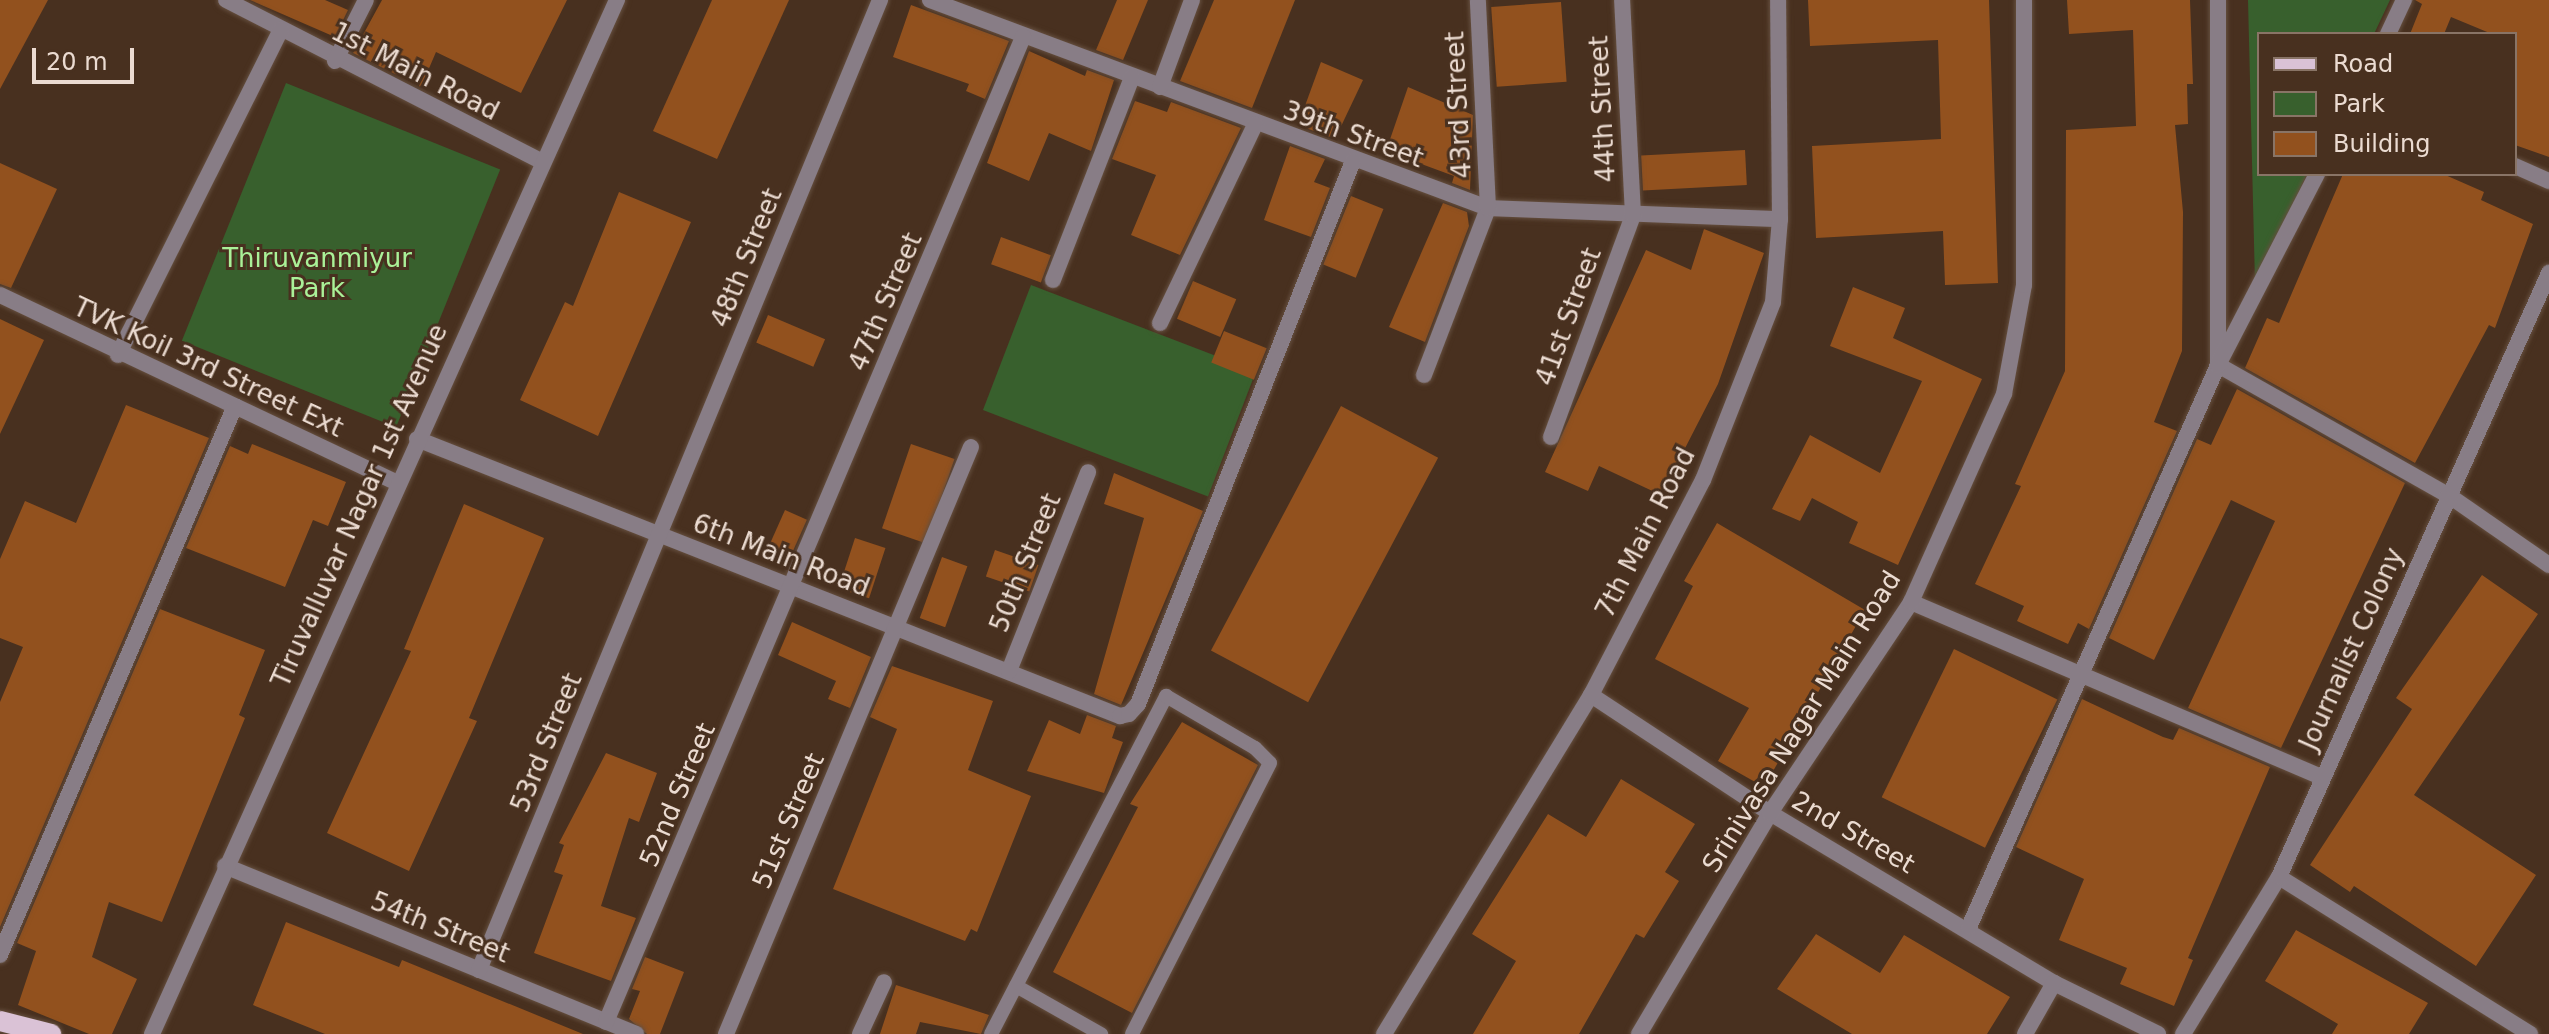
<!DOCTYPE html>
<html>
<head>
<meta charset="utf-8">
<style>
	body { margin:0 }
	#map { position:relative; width:2549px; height:1034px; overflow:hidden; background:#48301f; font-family:"DejaVu Sans",sans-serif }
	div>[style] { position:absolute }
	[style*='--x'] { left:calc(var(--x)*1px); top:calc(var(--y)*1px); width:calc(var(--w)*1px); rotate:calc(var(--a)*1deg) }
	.green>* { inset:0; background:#38602d; transform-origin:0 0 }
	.building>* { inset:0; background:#92511e; transform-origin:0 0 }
	.roads { filter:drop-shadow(0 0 2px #654f3f) drop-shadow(0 0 2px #654f3f) }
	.lane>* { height:14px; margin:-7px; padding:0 7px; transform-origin:7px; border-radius:7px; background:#887d86 }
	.street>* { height:16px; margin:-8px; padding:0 8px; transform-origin:8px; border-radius:8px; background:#887d86 }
	.primary>* { height:20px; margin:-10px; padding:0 10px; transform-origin:10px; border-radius:10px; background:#dac2d6 }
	span { translate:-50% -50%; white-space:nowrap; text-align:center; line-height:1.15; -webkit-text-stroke:6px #48301f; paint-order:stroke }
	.street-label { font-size:26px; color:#ebdbd1 }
	.park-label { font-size:26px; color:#aaf198 }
	.legend { position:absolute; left:2257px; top:32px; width:260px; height:144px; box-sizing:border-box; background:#48301f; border:2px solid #897466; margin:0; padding:10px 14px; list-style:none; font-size:24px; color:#ebdbd1 }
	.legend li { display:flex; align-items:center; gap:16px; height:40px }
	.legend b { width:40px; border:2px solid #897466 }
	.scale { position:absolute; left:32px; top:48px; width:102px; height:36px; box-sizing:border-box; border:4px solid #ebdbd1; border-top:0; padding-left:10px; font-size:24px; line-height:28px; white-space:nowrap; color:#ebdbd1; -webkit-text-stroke:6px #48301f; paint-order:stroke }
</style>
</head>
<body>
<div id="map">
	<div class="green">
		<i style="clip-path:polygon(2248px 0,2390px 0,2374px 34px,2259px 34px,2259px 174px,2307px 174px,2255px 283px)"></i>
		<i style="left:286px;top:83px;width:231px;height:278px;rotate:22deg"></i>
		<i style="left:1031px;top:285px;width:241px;height:134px;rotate:21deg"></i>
	</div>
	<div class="building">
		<i style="clip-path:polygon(0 0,48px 0,0 89px)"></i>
		<i style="clip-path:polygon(250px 0,325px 0,348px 10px,335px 37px)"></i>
		<i style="clip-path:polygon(382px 0,567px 0,521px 93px,436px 52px,421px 87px,353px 53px)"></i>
		<i style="clip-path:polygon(712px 0,789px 0,717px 159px,653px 131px)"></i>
		<i style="clip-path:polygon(1117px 0,1148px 0,1123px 60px,1096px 50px)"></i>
		<i style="clip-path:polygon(1214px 0,1295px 0,1252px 108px,1180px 81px)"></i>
		<i style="clip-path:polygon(1808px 0,1989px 0,1998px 283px,1945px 285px,1943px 231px,1816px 238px,1812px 146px,1941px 139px,1938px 40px,1810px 46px)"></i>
		<i style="clip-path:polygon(2067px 0,2190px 0,2193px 84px,2187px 84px,2188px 124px,2175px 125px,2183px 212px,2182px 351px,2154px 422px,2177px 431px,2089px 629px,2078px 623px,2068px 644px,2017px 621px,2024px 606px,1975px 584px,2021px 486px,2015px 484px,2065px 371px,2066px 130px,2136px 126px,2133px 30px,2069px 34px)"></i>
		<i style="clip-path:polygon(2415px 0,2549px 0,2549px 157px,2515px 145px,2515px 34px,2492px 34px,2451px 17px,2444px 34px,2410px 34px,2422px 4px)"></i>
		<i style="left:1561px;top:2px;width:80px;height:70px;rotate:86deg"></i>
		<i style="clip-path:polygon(911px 5px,1009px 41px,985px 99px,966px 91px,969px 84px,893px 57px)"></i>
		<i style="clip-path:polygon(1029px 51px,1085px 76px,1087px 70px,1114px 80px,1091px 151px,1049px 133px,1029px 181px,987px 163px)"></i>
		<i style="clip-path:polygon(1321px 62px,1363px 80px,1335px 139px,1298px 125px)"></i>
		<i style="clip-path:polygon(1408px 87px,1473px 115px,1470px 190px,1452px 183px,1454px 176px,1386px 151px)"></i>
		<i style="clip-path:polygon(1135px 101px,1167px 112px,1171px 102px,1241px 128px,1180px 255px,1131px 235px,1156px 175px,1112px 159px)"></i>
		<i style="clip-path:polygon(1290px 146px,1325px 159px,1314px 182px,1330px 188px,1311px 237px,1264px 220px)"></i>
		<i style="left:1745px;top:150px;width:35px;height:104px;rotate:87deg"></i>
		<i style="clip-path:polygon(0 163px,57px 189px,11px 288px,0 284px)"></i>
		<i style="clip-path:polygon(2343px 174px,2443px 174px,2484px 192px,2481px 200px,2533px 224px,2495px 328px,2489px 325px,2415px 463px,2245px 368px,2267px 318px,2279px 323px)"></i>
		<i style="clip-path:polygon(619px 192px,691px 222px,598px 436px,520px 400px,565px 302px,573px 306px)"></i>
		<i style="left:1351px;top:196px;width:35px;height:74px;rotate:22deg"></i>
		<i style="clip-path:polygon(1443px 203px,1467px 212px,1469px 226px,1425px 342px,1389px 327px)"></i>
		<i style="clip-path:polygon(1704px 229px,1764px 253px,1718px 384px,1661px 495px,1599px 466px,1588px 491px,1545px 472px,1646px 250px,1691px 270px)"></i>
		<i style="left:1001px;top:237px;width:53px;height:29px;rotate:20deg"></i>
		<i style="left:1193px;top:281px;width:47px;height:41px;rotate:23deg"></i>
		<i style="clip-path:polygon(1853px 287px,1905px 308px,1893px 338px,1982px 379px,1898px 565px,1849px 543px,1858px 522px,1812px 498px,1800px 521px,1772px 509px,1810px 435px,1880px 473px,1922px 381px,1830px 346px)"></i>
		<i style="left:768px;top:315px;width:62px;height:30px;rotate:23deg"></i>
		<i style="clip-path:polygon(0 319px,44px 340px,0 434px)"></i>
		<i style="left:1224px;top:331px;width:46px;height:34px;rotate:22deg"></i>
		<i style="clip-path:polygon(2237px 389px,2405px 483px,2281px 748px,2188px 708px,2275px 521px,2231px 500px,2154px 660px,2109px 638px,2197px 439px,2211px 445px)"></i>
		<i style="clip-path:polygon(126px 405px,209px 438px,0 927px,0 702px,23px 647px,0 638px,0 559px,25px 501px,76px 523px)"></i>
		<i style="left:1341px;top:406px;width:110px;height:277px;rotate:28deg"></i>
		<i style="clip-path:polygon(252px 444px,346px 482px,328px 526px,313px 520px,285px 587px,186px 548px,230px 446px,248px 454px)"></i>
		<i style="left:911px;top:444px;width:46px;height:89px;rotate:19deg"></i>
		<i style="clip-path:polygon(1114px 473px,1203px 511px,1121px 705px,1094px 694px,1144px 518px,1104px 504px)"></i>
		<i style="clip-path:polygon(464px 504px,544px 538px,469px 718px,477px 721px,409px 871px,327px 833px,411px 651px,404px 649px)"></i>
		<i style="left:785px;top:510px;width:24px;height:48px;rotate:24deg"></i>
		<i style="clip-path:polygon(1717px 523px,1865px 610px,1764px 787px,1718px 761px,1749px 708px,1655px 659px,1693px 586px,1684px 581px)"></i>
		<i style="left:855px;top:538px;width:32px;height:53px;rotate:18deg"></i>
		<i style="left:995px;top:550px;width:46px;height:28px;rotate:19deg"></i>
		<i style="left:942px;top:557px;width:27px;height:65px;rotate:20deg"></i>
		<i style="clip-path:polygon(2482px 575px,2538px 614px,2414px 795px,2536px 875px,2476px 966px,2354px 886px,2350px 892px,2310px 865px,2412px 709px,2396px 698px)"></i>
		<i style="clip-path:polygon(160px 609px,265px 650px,239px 715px,245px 718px,162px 922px,109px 902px,92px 957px,137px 979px,112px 1034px,89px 1034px,18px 1005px,36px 951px,17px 943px)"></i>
		<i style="clip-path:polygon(792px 622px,871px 657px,850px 708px,828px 699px,836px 681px,778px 655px)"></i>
		<i style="left:1954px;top:649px;width:115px;height:165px;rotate:26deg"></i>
		<i style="clip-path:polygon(892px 666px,993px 701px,968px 770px,1031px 796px,977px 932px,971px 929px,965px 941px,833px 889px,897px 729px,870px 717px)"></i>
		<i style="clip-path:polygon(2082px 699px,2163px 737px,2173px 740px,2179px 728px,2270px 767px,2188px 958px,2193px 960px,2174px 1006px,2120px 984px,2127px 968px,2059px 940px,2084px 879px,2016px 847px)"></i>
		<i style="clip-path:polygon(1087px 715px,1116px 726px,1112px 738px,1123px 742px,1104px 793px,1027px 771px,1049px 720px,1080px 734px)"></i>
		<i style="clip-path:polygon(1182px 722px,1258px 765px,1132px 1013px,1053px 972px,1138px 807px,1130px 804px)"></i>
		<i style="clip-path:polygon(606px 753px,657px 773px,639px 822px,629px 818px,601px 906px,636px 918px,611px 981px,534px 953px,563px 875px,554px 872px,564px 845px,559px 843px)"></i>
		<i style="clip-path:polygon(1621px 779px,1695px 824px,1665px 872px,1679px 881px,1644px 938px,1636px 934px,1579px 1034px,1473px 1034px,1516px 961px,1472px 934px,1548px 814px,1586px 837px)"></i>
		<i style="clip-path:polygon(286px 922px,399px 967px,402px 960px,583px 1034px,325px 1034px,253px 1005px)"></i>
		<i style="clip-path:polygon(2296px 930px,2428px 1003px,2409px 1034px,2332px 1034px,2338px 1024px,2265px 981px)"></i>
		<i style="clip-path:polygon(1816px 934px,1880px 973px,1904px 935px,2010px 997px,1987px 1034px,1852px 1034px,1777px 989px)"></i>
		<i style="clip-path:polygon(645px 957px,684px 972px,660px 1034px,647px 1034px,629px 1019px,640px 991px,632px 989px)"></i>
		<i style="clip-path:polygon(896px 985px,989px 1015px,981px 1034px,920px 1022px,916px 1034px,880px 1034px)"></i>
	</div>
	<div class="roads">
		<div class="lane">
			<i style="--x:1016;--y:986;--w:98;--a:29.5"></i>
			<i style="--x:991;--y:1034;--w:381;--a:-62.6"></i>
			<i style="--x:1166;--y:696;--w:103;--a:30.3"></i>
			<i style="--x:1255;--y:748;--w:21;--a:45"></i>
			<i style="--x:1270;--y:763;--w:304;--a:117"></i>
		</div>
		<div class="street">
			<i style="--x:226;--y:0;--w:355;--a:27.1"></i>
			<i style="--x:930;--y:0;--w:596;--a:20.44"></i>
			<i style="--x:1488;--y:208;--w:292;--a:2.2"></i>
			<i style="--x:2218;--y:0;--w:365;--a:90"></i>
			<i style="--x:2218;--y:365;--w:264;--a:29.5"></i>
			<i style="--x:2448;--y:495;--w:123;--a:34.7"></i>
			<i style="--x:2388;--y:34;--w:38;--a:-65"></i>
			<i style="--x:335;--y:61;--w:68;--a:-63.1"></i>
			<i style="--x:1160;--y:87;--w:93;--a:-69.8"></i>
			<i style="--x:2515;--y:166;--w:37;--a:24"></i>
			<i style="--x:1053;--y:280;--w:218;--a:-68.7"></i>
			<i style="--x:0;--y:295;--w:437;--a:25.3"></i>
			<i style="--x:1160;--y:323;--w:220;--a:-64.4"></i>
			<i style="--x:118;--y:355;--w:364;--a:-63.4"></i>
			<i style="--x:1424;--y:375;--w:179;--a:-69"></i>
			<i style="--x:1488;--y:208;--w:208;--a:-92.8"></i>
			<i style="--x:1551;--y:437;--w:237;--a:-69.7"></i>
			<i style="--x:1633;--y:215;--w:215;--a:-92.9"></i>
			<i style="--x:417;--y:439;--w:756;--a:21.51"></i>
			<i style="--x:1120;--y:716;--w:9;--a:-13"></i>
			<i style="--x:1129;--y:714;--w:13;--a:-48"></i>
			<i style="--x:1138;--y:704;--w:584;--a:-68.4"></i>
			<i style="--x:1911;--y:602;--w:446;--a:23.1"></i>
			<i style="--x:1009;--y:671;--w:214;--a:-68.3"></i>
			<i style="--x:1591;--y:695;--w:214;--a:33.4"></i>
			<i style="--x:1770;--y:813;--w:331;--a:30.9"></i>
			<i style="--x:2054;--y:983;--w:116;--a:26.1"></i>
			<i style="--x:225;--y:866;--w:444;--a:22.2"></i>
			<i style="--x:2279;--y:877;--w:296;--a:32"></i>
			<i style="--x:1969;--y:927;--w:615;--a:-66.1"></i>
			<i style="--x:2218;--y:365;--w:215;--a:-62.6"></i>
			<i style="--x:0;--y:955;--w:597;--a:-66.83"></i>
			<i style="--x:479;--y:970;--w:1050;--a:-67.54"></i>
			<i style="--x:606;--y:1022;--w:1070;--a:-67.05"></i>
			<i style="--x:152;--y:1034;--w:1134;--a:-65.79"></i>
			<i style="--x:726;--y:1034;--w:636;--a:-67.35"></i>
			<i style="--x:860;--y:1034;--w:57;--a:-65.2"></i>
			<i style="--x:1384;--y:1034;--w:397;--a:-58.6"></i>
			<i style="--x:1591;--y:695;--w:242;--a:-62.5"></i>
			<i style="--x:1703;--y:480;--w:191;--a:-68.5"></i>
			<i style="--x:1773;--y:302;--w:83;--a:-85.2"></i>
			<i style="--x:1780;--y:219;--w:219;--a:-90.5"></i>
			<i style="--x:1639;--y:1034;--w:257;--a:-59.3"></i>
			<i style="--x:1770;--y:813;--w:254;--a:-56.2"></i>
			<i style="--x:1911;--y:602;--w:228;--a:-65.9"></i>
			<i style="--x:2004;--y:394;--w:111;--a:-79.6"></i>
			<i style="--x:2024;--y:285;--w:285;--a:-90"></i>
			<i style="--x:2025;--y:1034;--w:59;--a:-60.4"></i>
			<i style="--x:2183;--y:1034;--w:184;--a:-58.6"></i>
			<i style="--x:2279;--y:877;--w:662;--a:-65.91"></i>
		</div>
		<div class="primary">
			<i style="--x:0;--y:1021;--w:53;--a:14.3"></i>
		</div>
	</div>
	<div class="street-label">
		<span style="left:415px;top:72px;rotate:27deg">1st Main Road</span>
		<span style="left:1459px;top:105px;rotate:-93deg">43rd Street</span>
		<span style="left:1603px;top:109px;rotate:-93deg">44th Street</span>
		<span style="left:1353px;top:135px;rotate:20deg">39th Street</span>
		<span style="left:747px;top:258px;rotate:-68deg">48th Street</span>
		<span style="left:886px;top:302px;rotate:-67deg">47th Street</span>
		<span style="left:1569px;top:317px;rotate:-70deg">41st Street</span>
		<span style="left:208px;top:368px;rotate:25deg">TVK Koil 3rd Street Ext</span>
		<span style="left:360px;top:506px;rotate:-66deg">Tiruvalluvar Nagar 1st Avenue</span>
		<span style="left:1646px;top:533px;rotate:-63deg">7th Main Road</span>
		<span style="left:781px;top:556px;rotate:21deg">6th Main Road</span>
		<span style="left:1026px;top:563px;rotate:-68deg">50th Street</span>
		<span style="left:2352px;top:649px;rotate:-66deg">Journalist Colony</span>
		<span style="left:1802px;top:722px;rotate:-58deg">Srinivasa Nagar Main Road</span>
		<span style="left:547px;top:743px;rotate:-68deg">53rd Street</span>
		<span style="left:678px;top:795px;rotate:-67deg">52nd Street</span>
		<span style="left:789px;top:821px;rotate:-67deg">51st Street</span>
		<span style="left:1853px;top:833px;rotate:30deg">2nd Street</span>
		<span style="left:440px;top:928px;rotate:22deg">54th Street</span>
	</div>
	<div class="park-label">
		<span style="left:317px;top:274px">Thiruvanmiyur<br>Park</span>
	</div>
	<ul class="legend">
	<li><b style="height:10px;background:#dac2d6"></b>Road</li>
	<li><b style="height:22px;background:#38602d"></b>Park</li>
	<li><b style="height:22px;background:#92511e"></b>Building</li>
	</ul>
	<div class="scale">20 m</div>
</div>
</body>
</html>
